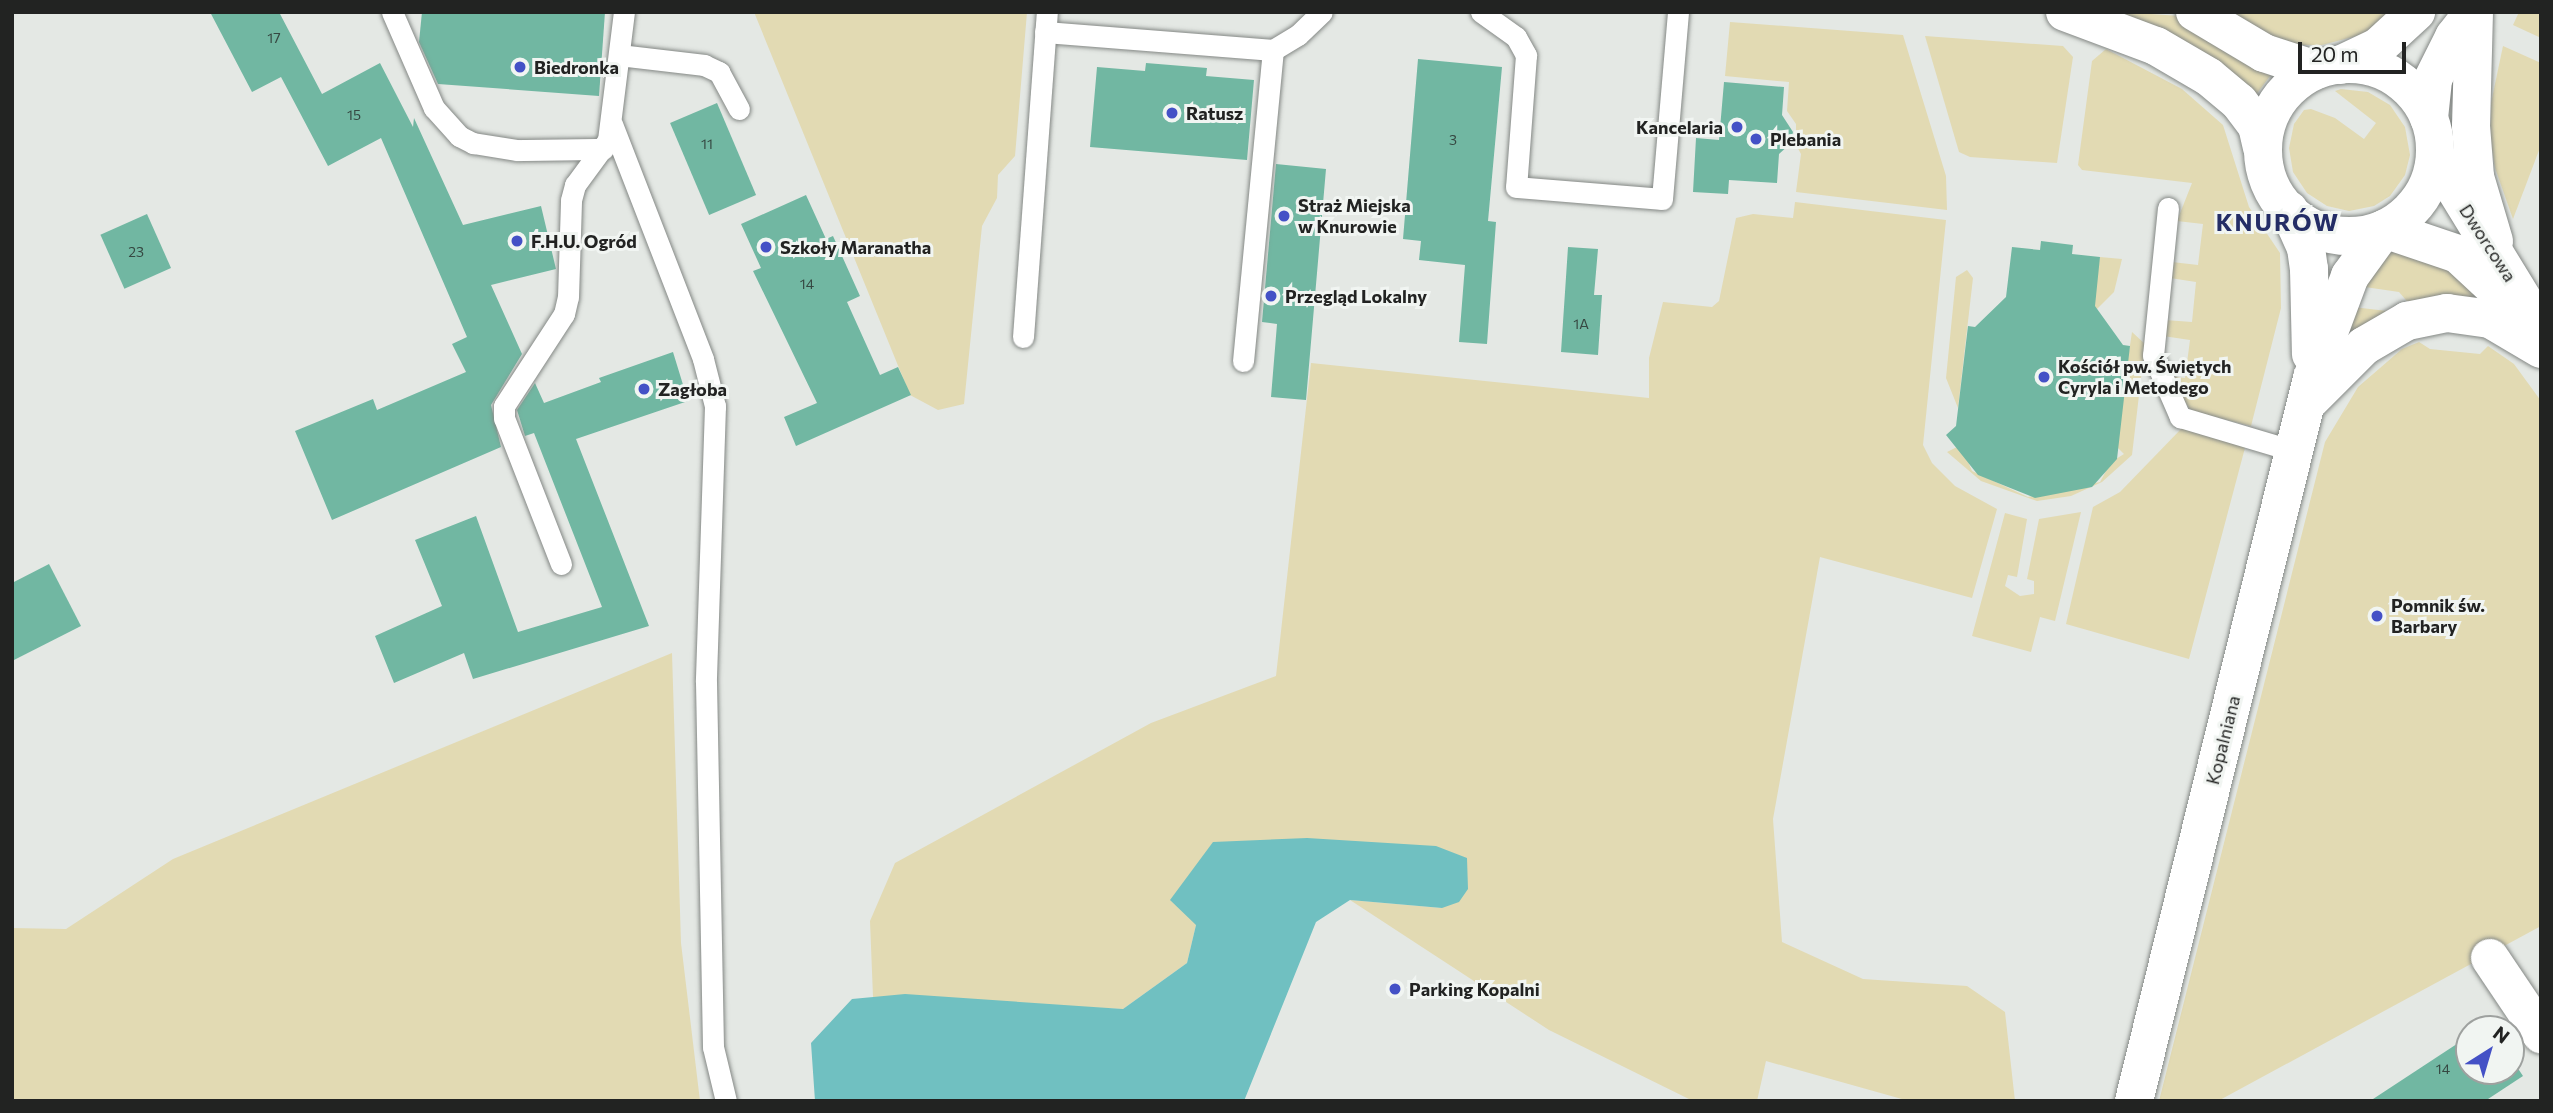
<!DOCTYPE html>
<html>
<head>
<meta charset="utf-8">
<style>
	body { margin:0 }
	#map { position:relative; width:2553px; height:1113px; overflow:hidden; background:#e4e8e4; font-family:Commissioner,sans-serif }
	div>[style] { position:absolute }
	[style*='--x'] { left:calc(var(--x)*1px); top:calc(var(--y)*1px); width:calc(var(--w)*1px); rotate:calc(var(--a)*1deg) }
	.green>* { inset:0; background:#e2dab3 }
	.water>* { inset:0; background:#70c0c1 }
	.building>* { inset:0; background:#71b7a2; transform-origin:0 0 }
	.roads { filter:drop-shadow(0 0 2px #848885) drop-shadow(0 0 2px #848885) }
	.service>* { height:21px; margin:-10.5px; padding:0 10.5px; transform-origin:10.5px; border-radius:10.5px; background:#fff }
	.minor>* { height:38px; margin:-19px; padding:0 19px; transform-origin:19px; border-radius:19px; background:#fff }
	.tertiary>* { height:38px; margin:-19px; padding:0 19px; transform-origin:19px; border-radius:19px; background:#fff }
	.secondary>* { height:38px; margin:-19px; padding:0 19px; transform-origin:19px; border-radius:19px; background:#fff }
	.secondary>.ring { margin:-19px; padding:0; box-sizing:content-box; background:none; border:38px solid #fff; border-radius:50% }
	.dots>* { width:19px; height:19px; translate:-50% -50%; box-sizing:border-box; border:4px solid #f1f5f2; border-radius:50% }
	span { translate:-50% -50%; white-space:nowrap; text-align:center; line-height:1.15; -webkit-text-stroke:6px #f1f5f2; paint-order:stroke }
	.number-label { font-size:14px; color:#364842 }
	.number-label span { -webkit-text-stroke-width:0 }
	.poi-label { font-size:18px; color:#222322; font-weight:700 }
	.left { translate:0 -50%; text-align:left }
	.right { translate:-100% -50%; text-align:right }
	.street-label { font-size:18px; color:#222322 }
	.district-label { font-size:24px; color:#242d66; font-weight:700; letter-spacing:2px }
	.frame { position:absolute; inset:0; border:14px solid #222322; pointer-events:none }
	.north { position:absolute; left:2455px; top:1015px; width:70px; height:70px; box-sizing:border-box; background:#f1f5f2; border:2px solid #9ea19f; border-radius:50%; rotate:37deg; font-size:19px; font-weight:700; line-height:28px; text-align:center; color:#222322 }
	.north::after { content:''; display:block; margin:auto; width:24px; height:32px; background:#4451c6; clip-path:polygon(50% 0,100% 100%,50% 72%,0 100%) }
	.scale { position:absolute; left:2298px; top:42px; width:108px; height:32px; box-sizing:border-box; border:4px solid #222322; border-top:0; padding-left:9px; font-size:21px; line-height:24px; white-space:nowrap; color:#222322; -webkit-text-stroke:5px #f1f5f2; paint-order:stroke }
</style>
</head>
<body>
<div id="map">
	<div class="green">
		<i style="clip-path:polygon(754px 12px,1027px 12px,1015px 156px,998px 175px,997px 198px,982px 226px,964px 404px,938px 410px,910px 395px)"></i>
		<i style="clip-path:polygon(2122px 12px,2180px 16px,2273px 72px,2253px 99px,2121px 20px)"></i>
		<i style="clip-path:polygon(2221px 12px,2399px 12px,2368px 33px,2322px 45px,2295px 45px,2271px 38px)"></i>
		<i style="clip-path:polygon(2519px 12px,2541px 12px,2541px 38px,2513px 25px)"></i>
		<i style="clip-path:polygon(1730px 22px,1903px 35px,1946px 176px,1947px 210px,1796px 192px,1801px 154px,1796px 145px,1796px 124px,1787px 111px,1789px 82px,1725px 76px)"></i>
		<i style="clip-path:polygon(1925px 36px,2063px 46px,2073px 57px,2057px 163px,1970px 157px,1959px 152px)"></i>
		<i style="clip-path:polygon(2503px 46px,2541px 63px,2541px 145px,2513px 219px,2495px 168px,2490px 136px,2491px 103px)"></i>
		<i style="clip-path:polygon(2106px 49px,2182px 89px,2223px 125px,2249px 207px,2280px 253px,2281px 308px,2251px 426px,2191px 411px,2169px 376px,2185px 378px,2190px 340px,2163px 336px,2165px 320px,2192px 322px,2196px 282px,2170px 278px,2172px 262px,2198px 265px,2203px 224px,2177px 221px,2192px 183px,2082px 170px,2078px 165px,2092px 61px)"></i>
		<i style="clip-path:polygon(2341px 89px,2368px 92px,2390px 105px,2405px 127px,2410px 155px,2405px 175px,2390px 196px,2374px 206px,2349px 211px,2327px 206px,2307px 193px,2293px 172px,2289px 148px,2294px 124px,2304px 110px,2311px 109px,2335px 118px,2364px 139px,2376px 123px,2335px 91px)"></i>
		<i style="clip-path:polygon(1795px 202px,1946px 220px,1923px 445px,1932px 463px,1955px 486px,1997px 509px,1972px 598px,1820px 557px,1773px 819px,1782px 942px,1863px 979px,1967px 986px,2005px 1012px,2015px 1101px,1909px 1101px,1766px 1061px,1757px 1101px,1693px 1101px,1549px 1030px,1350px 900px,1442px 908px,1467px 858px,1196px 925px,1187px 963px,1123px 1009px,873px 997px,870px 921px,895px 863px,1151px 723px,1276px 676px,1311px 363px,1649px 398px,1649px 358px,1663px 302px,1712px 307px,1719px 301px,1736px 218px,1753px 214px,1793px 218px)"></i>
		<i style="clip-path:polygon(2398px 250px,2437px 260px,2488px 299px,2412px 307px,2399px 292px,2358px 286px,2384px 254px)"></i>
		<i style="clip-path:polygon(2100px 257px,2122px 259px,2114px 292px,2097px 309px,2088px 305px)"></i>
		<i style="clip-path:polygon(1967px 270px,1973px 278px,1958px 408px,1946px 378px,1956px 277px)"></i>
		<i style="clip-path:polygon(2353px 307px,2387px 311px,2344px 346px)"></i>
		<i style="clip-path:polygon(2132px 332px,2145px 344px,2132px 455px,2102px 482px,2071px 496px,2037px 501px,1981px 481px,1947px 452px,1961px 445px,1972px 471px,2028px 497px,2100px 482px,2111px 462px,2124px 454px,2115px 445px)"></i>
		<i style="clip-path:polygon(2419px 342px,2430px 349px,2480px 354px,2488px 346px,2514px 364px,2541px 401px,2541px 926px,2218px 1101px,2159px 1101px,2325px 442px,2358px 387px,2402px 349px)"></i>
		<i style="clip-path:polygon(2182px 428px,2246px 444px,2189px 659px,2066px 624px,2093px 507px,2120px 492px)"></i>
		<i style="clip-path:polygon(2081px 512px,2055px 621px,2040px 617px,2031px 652px,1972px 636px,2005px 513px,2027px 519px,2017px 577px,2008px 575px,2005px 586px,2020px 596px,2034px 594px,2034px 581px,2027px 579px,2039px 519px)"></i>
		<i style="clip-path:polygon(672px 653px,681px 943px,700px 1101px,12px 1101px,12px 928px,66px 929px,173px 859px)"></i>
	</div>
	<div class="water">
		<i style="clip-path:polygon(1307px 838px,1436px 846px,1467px 858px,1468px 889px,1459px 902px,1442px 908px,1350px 900px,1316px 922px,1244px 1101px,815px 1101px,811px 1043px,852px 999px,905px 994px,1123px 1009px,1187px 963px,1196px 925px,1170px 900px,1213px 842px)"></i>
	</div>
	<div class="building">
		<i style="clip-path:polygon(210px 12px,279px 12px,322px 94px,380px 63px,413px 127px,414px 118px,463px 225px,541px 206px,556px 269px,491px 285px,522px 354px,491px 405px,501px 447px,332px 520px,295px 431px,373px 399px,377px 410px,466px 372px,452px 344px,467px 337px,381px 138px,328px 166px,281px 77px,252px 92px)"></i>
		<i style="clip-path:polygon(422px 12px,605px 12px,599px 96px,438px 84px,419px 42px)"></i>
		<i style="clip-path:polygon(1418px 59px,1502px 67px,1488px 221px,1496px 222px,1487px 344px,1459px 342px,1465px 265px,1419px 260px,1421px 241px,1403px 239px)"></i>
		<i style="clip-path:polygon(1146px 63px,1207px 68px,1206px 76px,1254px 80px,1247px 160px,1090px 147px,1097px 67px,1145px 71px)"></i>
		<i style="clip-path:polygon(1724px 82px,1784px 87px,1782px 115px,1793px 132px,1790px 144px,1779px 154px,1777px 183px,1729px 180px,1728px 194px,1693px 192px,1696px 138px,1719px 140px)"></i>
		<i style="left:717px;top:103px;width:100px;height:51px;rotate:67deg"></i>
		<i style="clip-path:polygon(1276px 164px,1326px 169px,1306px 400px,1271px 397px,1277px 324px,1262px 322px)"></i>
		<i style="clip-path:polygon(806px 195px,826px 239px,833px 236px,860px 296px,847px 302px,880px 375px,898px 367px,911px 395px,796px 446px,784px 417px,817px 403px,753px 271px,761px 268px,741px 224px)"></i>
		<i style="left:147px;top:214px;width:59px;height:51px;rotate:66deg"></i>
		<i style="clip-path:polygon(2041px 241px,2073px 245px,2072px 254px,2100px 257px,2095px 306px,2123px 345px,2130px 346px,2117px 459px,2092px 487px,2035px 498px,1978px 475px,1946px 435px,1956px 426px,1968px 326px,1975px 327px,2006px 297px,2012px 247px,2040px 250px)"></i>
		<i style="clip-path:polygon(1568px 247px,1598px 249px,1594px 295px,1602px 295px,1598px 355px,1561px 352px)"></i>
		<i style="clip-path:polygon(673px 352px,688px 401px,576px 439px,649px 626px,473px 679px,464px 653px,394px 683px,375px 636px,442px 606px,415px 540px,476px 516px,518px 632px,602px 607px,534px 433px,525px 436px,517px 410px,535px 383px,544px 403px,601px 382px,599px 378px)"></i>
		<i style="clip-path:polygon(49px 564px,81px 626px,12px 661px,12px 583px)"></i>
		<i style="clip-path:polygon(2469px 1036px,2469px 1071px,2511px 1071px,2511px 1058px,2523px 1076px,2485px 1101px,2370px 1101px)"></i>
	</div>
	<div class="roads">
		<div class="service">
			<i style="--x:392;--y:12;--w:105;--a:66.4"></i>
			<i style="--x:434;--y:108;--w:38;--a:48"></i>
			<i style="--x:459;--y:136;--w:16;--a:27"></i>
			<i style="--x:473;--y:143;--w:45;--a:9"></i>
			<i style="--x:517;--y:150;--w:86;--a:-0.7"></i>
			<i style="--x:1481;--y:12;--w:43;--a:35.5"></i>
			<i style="--x:1516;--y:37;--w:21;--a:61"></i>
			<i style="--x:1526;--y:55;--w:132;--a:94.3"></i>
			<i style="--x:1516;--y:187;--w:146;--a:4.7"></i>
			<i style="--x:1662;--y:199;--w:188;--a:-85.1"></i>
			<i style="--x:1045;--y:32;--w:229;--a:4.5"></i>
			<i style="--x:1273;--y:50;--w:29;--a:-31"></i>
			<i style="--x:1298;--y:35;--w:33;--a:-44"></i>
			<i style="--x:619;--y:55;--w:86;--a:6.7"></i>
			<i style="--x:704;--y:65;--w:17;--a:25"></i>
			<i style="--x:719;--y:72;--w:42;--a:61.6"></i>
			<i style="--x:612;--y:124;--w:252;--a:68.8"></i>
			<i style="--x:703;--y:359;--w:49;--a:75.7"></i>
			<i style="--x:715;--y:406;--w:276;--a:91.9"></i>
			<i style="--x:706;--y:682;--w:365;--a:88.9"></i>
			<i style="--x:713;--y:1047;--w:56;--a:76.5"></i>
			<i style="--x:2168;--y:208;--w:148;--a:95.8"></i>
			<i style="--x:2153;--y:355;--w:68;--a:66.5"></i>
			<i style="--x:2180;--y:417;--w:119;--a:16.6"></i>
			<i style="--x:1023;--y:337;--w:326;--a:-85.8"></i>
			<i style="--x:1243;--y:361;--w:312;--a:-84.5"></i>
			<i style="--x:561;--y:564;--w:157;--a:-111.3"></i>
			<i style="--x:504;--y:418;--w:12;--a:-90"></i>
			<i style="--x:504;--y:406;--w:110;--a:-56.9"></i>
			<i style="--x:564;--y:314;--w:17;--a:-77"></i>
			<i style="--x:568;--y:297;--w:97;--a:-88.2"></i>
			<i style="--x:571;--y:200;--w:16;--a:-75"></i>
			<i style="--x:575;--y:185;--w:56;--a:-53.7"></i>
			<i style="--x:608;--y:140;--w:129;--a:-82.9"></i>
		</div>
		<div class="minor">
			<i style="--x:2289;--y:210;--w:42;--a:65.9"></i>
			<i style="--x:2306;--y:248;--w:21;--a:82"></i>
			<i style="--x:2309;--y:269;--w:85;--a:88.7"></i>
			<i style="--x:2311;--y:399;--w:75;--a:-45"></i>
			<i style="--x:2364;--y:346;--w:50;--a:-30.2"></i>
			<i style="--x:2407;--y:321;--w:41;--a:-11.3"></i>
			<i style="--x:2447;--y:313;--w:43;--a:7.9"></i>
			<i style="--x:2490;--y:319;--w:59;--a:30.5"></i>
			<i style="--x:2490;--y:958;--w:92;--a:56.1"></i>
			<i style="--x:2134;--y:1101;--w:745;--a:-76.17"></i>
			<i style="--x:2312;--y:378;--w:109;--a:-69.6"></i>
			<i style="--x:2350;--y:276;--w:58;--a:-54.1"></i>
		</div>
		<div class="tertiary">
			<i style="--x:2474;--y:12;--w:114;--a:91.5"></i>
			<i style="--x:2471;--y:126;--w:51;--a:85.5"></i>
			<i style="--x:2475;--y:177;--w:67;--a:73.5"></i>
			<i style="--x:2340;--y:65;--w:42;--a:-25.3"></i>
			<i style="--x:2378;--y:47;--w:52;--a:-42.6"></i>
			<i style="--x:2429;--y:118;--w:39;--a:-84"></i>
			<i style="--x:2433;--y:79;--w:47;--a:-63.4"></i>
			<i style="--x:2454;--y:37;--w:31;--a:-52"></i>
		</div>
		<div class="secondary">
			<i style="--x:2065;--y:12;--w:97;--a:20.5"></i>
			<i style="--x:2156;--y:46;--w:61;--a:30.3"></i>
			<i style="--x:2209;--y:77;--w:39;--a:40"></i>
			<i style="--x:2239;--y:102;--w:30;--a:53"></i>
			<i style="--x:2257;--y:126;--w:22;--a:77"></i>
			<i style="--x:2195;--y:12;--w:80;--a:30.7"></i>
			<i style="--x:2264;--y:53;--w:55;--a:18.1"></i>
			<i class="ring" style="left:2263px;top:64px;width:134px;height:134px"></i>
			<i style="--x:2435;--y:156;--w:203;--a:58.5"></i>
			<i style="--x:2384;--y:229;--w:78;--a:18.7"></i>
			<i style="--x:2458;--y:254;--w:76;--a:42.9"></i>
		</div>
	</div>
	<div class="dots">
		<i style="left:520px;top:67px;background:#4451c6"></i>
		<i style="left:1172px;top:113px;background:#4451c6"></i>
		<i style="left:1737px;top:127px;background:#4451c6"></i>
		<i style="left:1756px;top:139px;background:#4451c6"></i>
		<i style="left:1284px;top:216px;background:#4451c6"></i>
		<i style="left:517px;top:241px;background:#4451c6"></i>
		<i style="left:766px;top:247px;background:#4451c6"></i>
		<i style="left:1271px;top:296px;background:#4451c6"></i>
		<i style="left:2044px;top:377px;background:#4451c6"></i>
		<i style="left:644px;top:389px;background:#4451c6"></i>
		<i style="left:2377px;top:616px;background:#4451c6"></i>
		<i style="left:1395px;top:989px;background:#4451c6"></i>
	</div>
	<div class="number-label">
		<span style="left:274px;top:38px">17</span>
		<span style="left:354px;top:115px">15</span>
		<span style="left:1453px;top:140px">3</span>
		<span style="left:707px;top:144px">11</span>
		<span style="left:136px;top:252px">23</span>
		<span style="left:807px;top:284px">14</span>
		<span style="left:1581px;top:324px">1A</span>
		<span style="left:2443px;top:1069px">14</span>
	</div>
	<div class="poi-label">
		<span class="left" style="left:534px;top:67px">Biedronka</span>
		<span class="left" style="left:1186px;top:113px">Ratusz</span>
		<span class="right" style="left:1723px;top:127px">Kancelaria</span>
		<span class="left" style="left:1770px;top:139px">Plebania</span>
		<span class="left" style="left:1298px;top:216px">Straż Miejska<br>w Knurowie</span>
		<span class="left" style="left:531px;top:241px">F.H.U. Ogród</span>
		<span class="left" style="left:780px;top:247px">Szkoły Maranatha</span>
		<span class="left" style="left:1285px;top:296px">Przegląd Lokalny</span>
		<span class="left" style="left:2058px;top:377px">Kościół pw. Świętych<br>Cyryla i Metodego</span>
		<span class="left" style="left:658px;top:389px">Zagłoba</span>
		<span class="left" style="left:2391px;top:616px">Pomnik św.<br>Barbary</span>
		<span class="left" style="left:1409px;top:989px">Parking Kopalni</span>
	</div>
	<div class="street-label">
		<span style="left:2488px;top:243px;rotate:57deg">Dworcowa</span>
		<span style="left:2223px;top:740px;rotate:-76deg">Kopalniana</span>
	</div>
	<div class="district-label">
		<span style="left:2278px;top:222px">KNURÓW</span>
	</div>
	<div class="frame"></div>
	<div class="north">N</div>
	<div class="scale">20 m</div>
</div>
</body>
</html>
